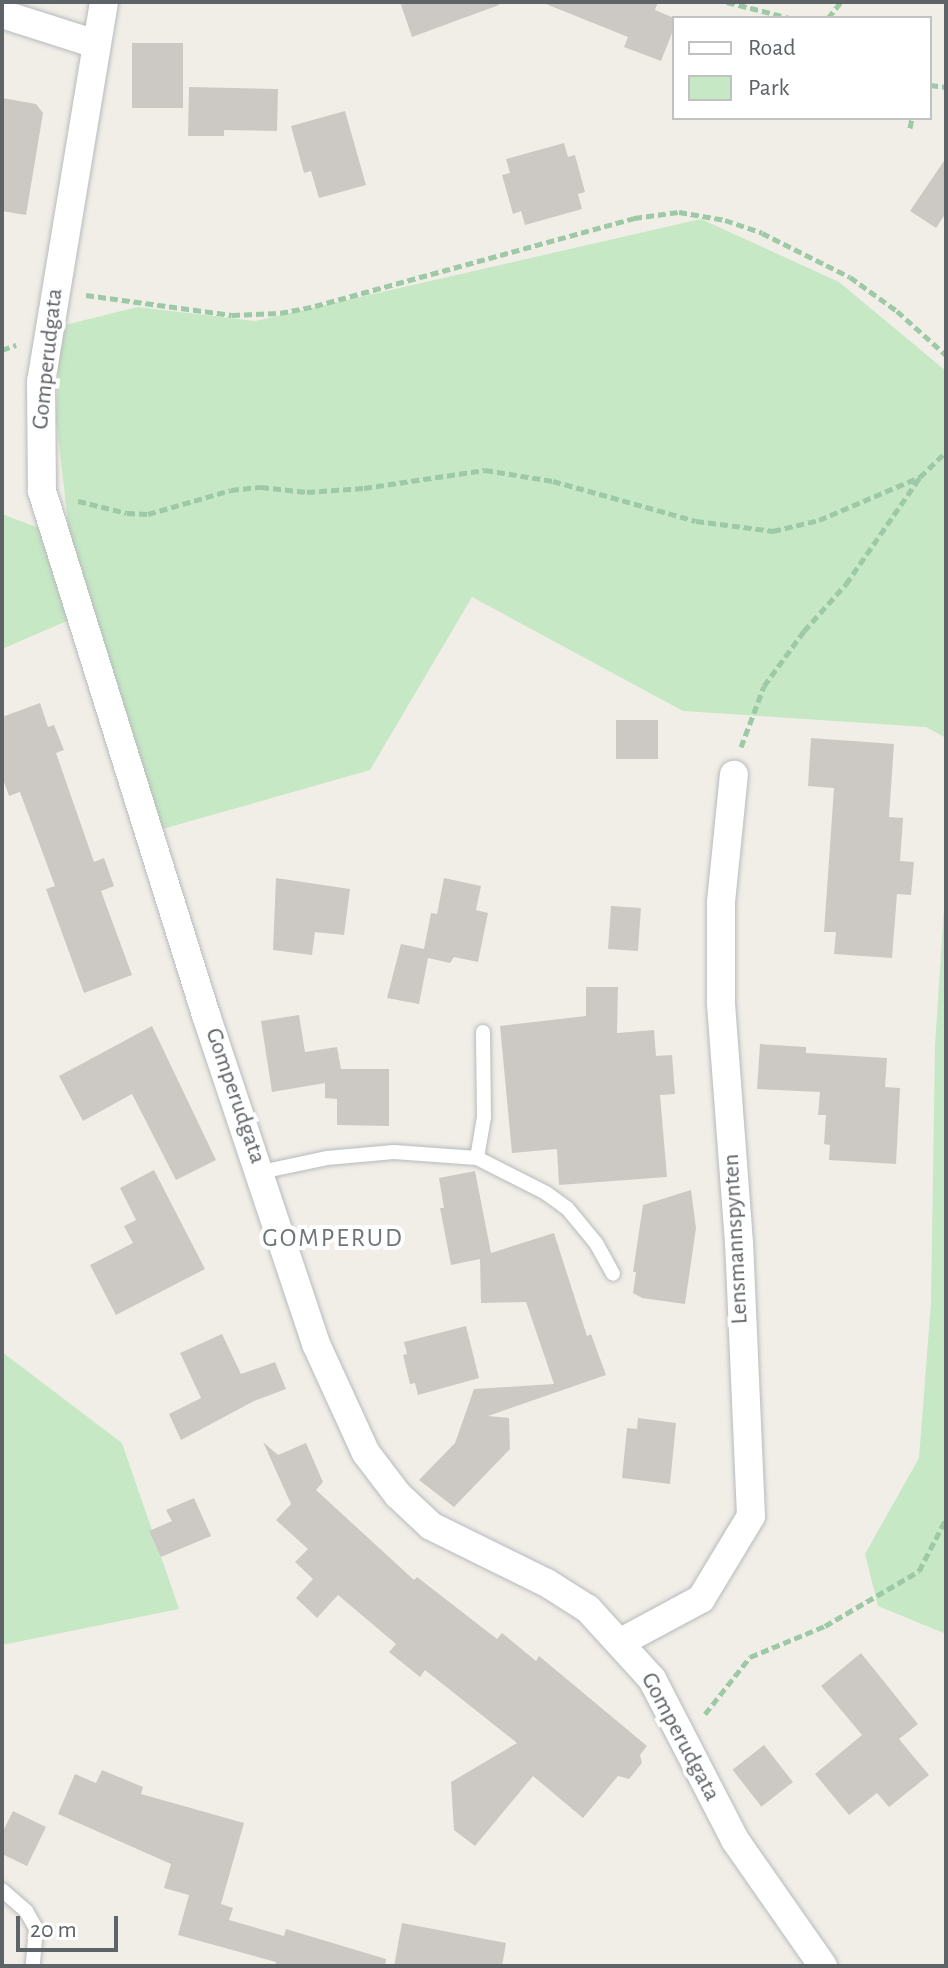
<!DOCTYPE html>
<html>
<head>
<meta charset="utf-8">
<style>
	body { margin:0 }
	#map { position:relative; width:948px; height:1968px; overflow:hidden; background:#f1eee7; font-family:"Alegreya Sans",sans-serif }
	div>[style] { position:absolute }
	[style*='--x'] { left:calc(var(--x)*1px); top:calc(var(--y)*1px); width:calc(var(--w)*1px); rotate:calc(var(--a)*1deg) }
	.green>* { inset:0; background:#c6e8c4 }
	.building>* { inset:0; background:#ccc9c4; transform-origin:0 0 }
	.path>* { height:5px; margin-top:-2.5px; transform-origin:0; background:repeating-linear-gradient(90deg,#9dc9a6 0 8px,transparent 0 12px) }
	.roads { filter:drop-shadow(0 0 2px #b7babd) drop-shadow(0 0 2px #b7babd) }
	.lane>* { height:14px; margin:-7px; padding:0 7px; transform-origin:7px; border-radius:7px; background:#fff }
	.street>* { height:28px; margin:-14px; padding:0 14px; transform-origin:14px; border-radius:14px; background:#fff }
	span { translate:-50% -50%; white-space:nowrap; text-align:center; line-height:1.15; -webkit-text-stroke:8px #fff; paint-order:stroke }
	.street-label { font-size:24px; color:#5e6367 }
	.neighbourhood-label { font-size:26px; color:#6f7579; letter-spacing:2px }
	.frame { position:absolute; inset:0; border:4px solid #5e6367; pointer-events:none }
	.legend { position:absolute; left:672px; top:16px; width:260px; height:104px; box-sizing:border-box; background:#fff; border:2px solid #bfc1c2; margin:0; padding:10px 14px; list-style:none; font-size:24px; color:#5e6367 }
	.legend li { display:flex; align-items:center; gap:16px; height:40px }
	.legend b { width:40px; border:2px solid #bfc1c2 }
	.scale { position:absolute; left:16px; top:1916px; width:102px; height:36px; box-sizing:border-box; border:4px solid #5e6367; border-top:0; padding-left:10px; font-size:24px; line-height:28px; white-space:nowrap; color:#5e6367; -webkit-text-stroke:6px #fff; paint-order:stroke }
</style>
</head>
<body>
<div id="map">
	<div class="green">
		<i style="clip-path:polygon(701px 219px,839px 282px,946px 371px,946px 738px,926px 727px,683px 711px,472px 597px,370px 770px,159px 830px,83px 614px,2px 649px,2px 514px,70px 540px,56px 418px,61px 326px,137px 307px,255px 321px)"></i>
		<i style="clip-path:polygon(946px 877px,946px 1634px,878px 1606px,865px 1554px,919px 1458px,931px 1302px,935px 1046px)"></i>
		<i style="clip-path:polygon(2px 1352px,122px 1443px,179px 1609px,2px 1645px)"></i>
	</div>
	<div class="building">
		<i style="clip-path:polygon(400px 2px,498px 2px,499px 5px,412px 37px)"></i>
		<i style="clip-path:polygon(541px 2px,658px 2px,655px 10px,674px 18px,674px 28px,661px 61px,624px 47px,628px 37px)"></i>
		<i style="left:132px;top:43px;width:51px;height:65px"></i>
		<i style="clip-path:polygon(189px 87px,278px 89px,277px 131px,224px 130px,224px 136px,188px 136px)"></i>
		<i style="clip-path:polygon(2px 98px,36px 104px,43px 113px,26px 215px,2px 211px)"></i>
		<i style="clip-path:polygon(345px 111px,366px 185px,319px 198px,311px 171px,304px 173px,291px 126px)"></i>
		<i style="clip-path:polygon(564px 143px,568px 157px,575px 155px,585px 192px,578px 194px,582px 209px,525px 225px,521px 211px,513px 214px,502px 175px,510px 173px,506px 159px)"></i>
		<i style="clip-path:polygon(946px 158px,946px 213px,936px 228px,910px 211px)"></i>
		<i style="clip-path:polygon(40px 703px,48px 727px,54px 725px,64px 750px,56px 753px,94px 862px,104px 858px,114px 886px,101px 891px,132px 975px,84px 993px,46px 889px,55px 886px,20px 792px,9px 796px,2px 776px,2px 717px)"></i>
		<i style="left:616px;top:720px;width:42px;height:39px"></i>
		<i style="clip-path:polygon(811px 738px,894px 744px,889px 817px,903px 818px,900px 861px,914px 862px,911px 895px,897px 894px,892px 958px,834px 954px,836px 932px,824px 932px,834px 788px,808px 786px)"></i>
		<i style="clip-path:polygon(276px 878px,350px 889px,344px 935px,315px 932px,312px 955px,273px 950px)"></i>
		<i style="clip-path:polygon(444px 878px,481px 886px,476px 910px,488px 913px,478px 962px,454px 957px,450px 963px,428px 958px,419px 1004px,387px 998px,401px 944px,424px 949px,431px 913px,437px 914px)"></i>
		<i style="left:611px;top:906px;width:30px;height:43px;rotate:4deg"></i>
		<i style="clip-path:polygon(586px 987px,618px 987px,617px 1033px,654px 1030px,656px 1056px,672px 1055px,675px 1094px,660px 1095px,667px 1177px,559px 1185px,557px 1149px,512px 1153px,500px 1026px,586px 1016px)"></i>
		<i style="clip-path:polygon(299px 1015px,305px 1052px,337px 1047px,341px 1069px,389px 1069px,389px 1126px,337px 1125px,337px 1099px,325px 1098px,325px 1083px,272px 1092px,261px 1021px)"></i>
		<i style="clip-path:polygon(152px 1026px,216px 1160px,176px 1180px,132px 1094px,83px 1121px,59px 1076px)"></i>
		<i style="clip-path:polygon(760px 1044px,806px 1047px,806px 1053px,887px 1058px,885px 1087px,900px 1088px,896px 1164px,829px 1160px,830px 1145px,824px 1144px,826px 1115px,818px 1115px,820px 1092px,757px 1089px)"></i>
		<i style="clip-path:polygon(154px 1170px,205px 1269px,116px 1315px,90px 1265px,133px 1243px,124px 1226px,136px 1220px,120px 1188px)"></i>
		<i style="clip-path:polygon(475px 1171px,491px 1253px,554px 1233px,587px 1336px,591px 1334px,606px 1375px,488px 1416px,509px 1418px,510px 1449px,454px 1507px,419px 1480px,455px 1443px,474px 1389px,554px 1384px,526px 1302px,481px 1303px,480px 1259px,451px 1265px,440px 1208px,444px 1208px,439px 1178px)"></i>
		<i style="clip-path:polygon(691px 1190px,696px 1228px,685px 1304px,642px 1298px,633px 1293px,636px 1272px,633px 1272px,643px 1205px)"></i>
		<i style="clip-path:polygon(466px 1326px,479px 1378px,418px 1395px,415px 1383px,410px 1384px,403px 1355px,407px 1354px,404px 1342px)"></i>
		<i style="clip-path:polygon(222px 1334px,241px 1374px,275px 1362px,286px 1389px,254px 1401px,181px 1440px,169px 1414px,201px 1398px,180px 1353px)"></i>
		<i style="clip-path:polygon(638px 1418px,676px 1423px,670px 1484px,622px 1478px,627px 1428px,637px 1429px)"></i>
		<i style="clip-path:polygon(263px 1442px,278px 1455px,306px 1443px,323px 1482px,316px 1490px,414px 1580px,417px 1577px,497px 1639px,502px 1633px,536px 1661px,539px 1656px,647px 1746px,640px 1755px,642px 1763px,629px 1779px,618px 1776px,583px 1818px,533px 1776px,475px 1846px,454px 1830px,451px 1782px,517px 1743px,425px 1670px,420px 1677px,389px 1652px,396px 1644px,338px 1595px,317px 1618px,296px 1598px,313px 1579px,295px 1562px,308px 1549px,276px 1520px,291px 1504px)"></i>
		<i style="clip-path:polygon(194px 1498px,211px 1536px,161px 1557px,149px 1531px,172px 1521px,166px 1510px)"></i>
		<i style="clip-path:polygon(861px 1653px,918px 1724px,899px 1739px,929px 1775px,889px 1807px,877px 1793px,849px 1815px,815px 1774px,862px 1735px,821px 1686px)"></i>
		<i style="left:764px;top:1745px;width:47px;height:40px;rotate:52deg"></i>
		<i style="clip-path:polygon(102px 1770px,143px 1787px,141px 1794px,244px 1823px,221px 1904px,233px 1908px,229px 1920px,284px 1936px,286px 1929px,386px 1959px,385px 1966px,275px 1966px,276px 1962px,178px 1935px,189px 1895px,164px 1888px,171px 1864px,58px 1814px,75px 1774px,96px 1783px)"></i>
		<i style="clip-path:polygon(13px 1811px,46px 1827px,27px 1866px,2px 1854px,2px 1833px)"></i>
		<i style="clip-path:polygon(402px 1923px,506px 1943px,502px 1966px,394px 1966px)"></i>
	</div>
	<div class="path">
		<i style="--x:727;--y:2;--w:65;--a:14.3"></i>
		<i style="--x:828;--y:18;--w:21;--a:-51"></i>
		<i style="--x:930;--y:85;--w:16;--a:7"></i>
		<i style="--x:910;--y:128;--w:10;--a:-79"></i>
		<i style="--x:86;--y:295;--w:147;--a:7.8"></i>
		<i style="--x:232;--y:315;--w:48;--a:-2.4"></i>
		<i style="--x:280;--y:313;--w:36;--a:-11"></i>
		<i style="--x:315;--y:306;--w:331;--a:-15.4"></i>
		<i style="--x:634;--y:218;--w:45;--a:-7.6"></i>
		<i style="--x:679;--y:212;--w:47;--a:9.9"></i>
		<i style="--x:725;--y:220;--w:39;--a:19"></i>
		<i style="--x:762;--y:233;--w:98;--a:26.6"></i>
		<i style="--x:850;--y:277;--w:58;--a:35.9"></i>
		<i style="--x:897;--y:311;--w:66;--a:41.9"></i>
		<i style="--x:2;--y:350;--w:15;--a:-20"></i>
		<i style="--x:78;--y:501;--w:50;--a:13.8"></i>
		<i style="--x:127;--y:513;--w:21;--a:3"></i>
		<i style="--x:148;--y:514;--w:86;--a:-16.1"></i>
		<i style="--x:231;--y:490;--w:30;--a:-6"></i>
		<i style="--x:261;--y:487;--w:46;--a:6.2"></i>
		<i style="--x:307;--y:492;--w:57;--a:-4"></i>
		<i style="--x:364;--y:488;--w:122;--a:-8.5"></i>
		<i style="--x:485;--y:470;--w:69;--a:9.2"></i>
		<i style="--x:553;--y:481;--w:148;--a:15.6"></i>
		<i style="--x:696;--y:521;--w:78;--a:7.4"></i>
		<i style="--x:773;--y:531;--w:47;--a:-13.4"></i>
		<i style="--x:819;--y:520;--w:110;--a:-23.1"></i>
		<i style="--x:741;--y:747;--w:65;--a:-69.3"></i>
		<i style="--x:764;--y:686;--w:68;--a:-54"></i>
		<i style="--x:804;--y:631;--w:63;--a:-48.2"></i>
		<i style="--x:846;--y:584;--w:130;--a:-55.3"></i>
		<i style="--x:920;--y:477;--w:36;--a:-44"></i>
		<i style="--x:705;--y:1714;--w:73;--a:-51.7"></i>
		<i style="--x:750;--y:1657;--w:81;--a:-22.5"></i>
		<i style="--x:825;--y:1626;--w:109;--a:-30.3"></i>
		<i style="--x:919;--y:1571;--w:59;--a:-62.6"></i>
	</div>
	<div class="roads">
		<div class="lane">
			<i style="--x:477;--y:1158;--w:42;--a:-80.3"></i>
			<i style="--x:484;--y:1117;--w:85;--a:-90.7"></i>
			<i style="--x:261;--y:1172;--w:67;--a:-12"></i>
			<i style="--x:327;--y:1158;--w:67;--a:-5.1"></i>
			<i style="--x:394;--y:1152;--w:83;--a:4.1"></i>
			<i style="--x:477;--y:1158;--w:77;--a:26.9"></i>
			<i style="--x:546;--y:1193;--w:26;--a:36"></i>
			<i style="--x:567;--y:1208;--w:45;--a:50.4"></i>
			<i style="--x:596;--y:1243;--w:35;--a:61"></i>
			<i style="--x:2;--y:1890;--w:32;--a:41"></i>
			<i style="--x:26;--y:1911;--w:20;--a:60"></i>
			<i style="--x:36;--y:1928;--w:38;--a:95"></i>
		</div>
		<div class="street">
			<i style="--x:104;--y:2;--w:384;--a:99.4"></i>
			<i style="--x:41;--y:381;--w:110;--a:89.5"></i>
			<i style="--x:42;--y:491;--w:549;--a:72.62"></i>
			<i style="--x:206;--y:1015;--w:347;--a:71.5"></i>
			<i style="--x:316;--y:1344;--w:120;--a:65.4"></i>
			<i style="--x:366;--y:1453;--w:53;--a:52.7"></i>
			<i style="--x:398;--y:1495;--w:45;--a:43.2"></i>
			<i style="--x:431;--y:1526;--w:129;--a:26.2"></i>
			<i style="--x:547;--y:1583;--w:49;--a:32.4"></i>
			<i style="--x:588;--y:1609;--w:95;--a:47.6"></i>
			<i style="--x:652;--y:1679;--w:181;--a:62.7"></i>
			<i style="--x:735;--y:1840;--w:154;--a:55.1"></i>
			<i style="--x:2;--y:14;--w:99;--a:17.7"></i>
			<i style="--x:621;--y:1642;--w:91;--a:-28.3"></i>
			<i style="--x:701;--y:1599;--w:97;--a:-58.9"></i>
			<i style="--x:751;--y:1516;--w:273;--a:-92.5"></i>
			<i style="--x:739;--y:1243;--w:243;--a:-94.3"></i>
			<i style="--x:721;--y:1001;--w:99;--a:-90"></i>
			<i style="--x:721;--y:902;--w:128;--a:-84.2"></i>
		</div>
	</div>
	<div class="street-label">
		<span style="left:48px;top:359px;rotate:-84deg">Gomperudgata</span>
		<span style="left:235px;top:1096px;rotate:71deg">Gomperudgata</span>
		<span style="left:736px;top:1239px;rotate:-93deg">Lensmannspynten</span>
		<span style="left:680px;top:1737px;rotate:62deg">Gomperudgata</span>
	</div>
	<div class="neighbourhood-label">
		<span style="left:333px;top:1239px">GOMPERUD</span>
	</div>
	<div class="frame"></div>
	<ul class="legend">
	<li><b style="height:10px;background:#fff"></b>Road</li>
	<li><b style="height:22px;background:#c6e8c4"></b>Park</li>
	</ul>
	<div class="scale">20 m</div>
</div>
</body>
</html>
